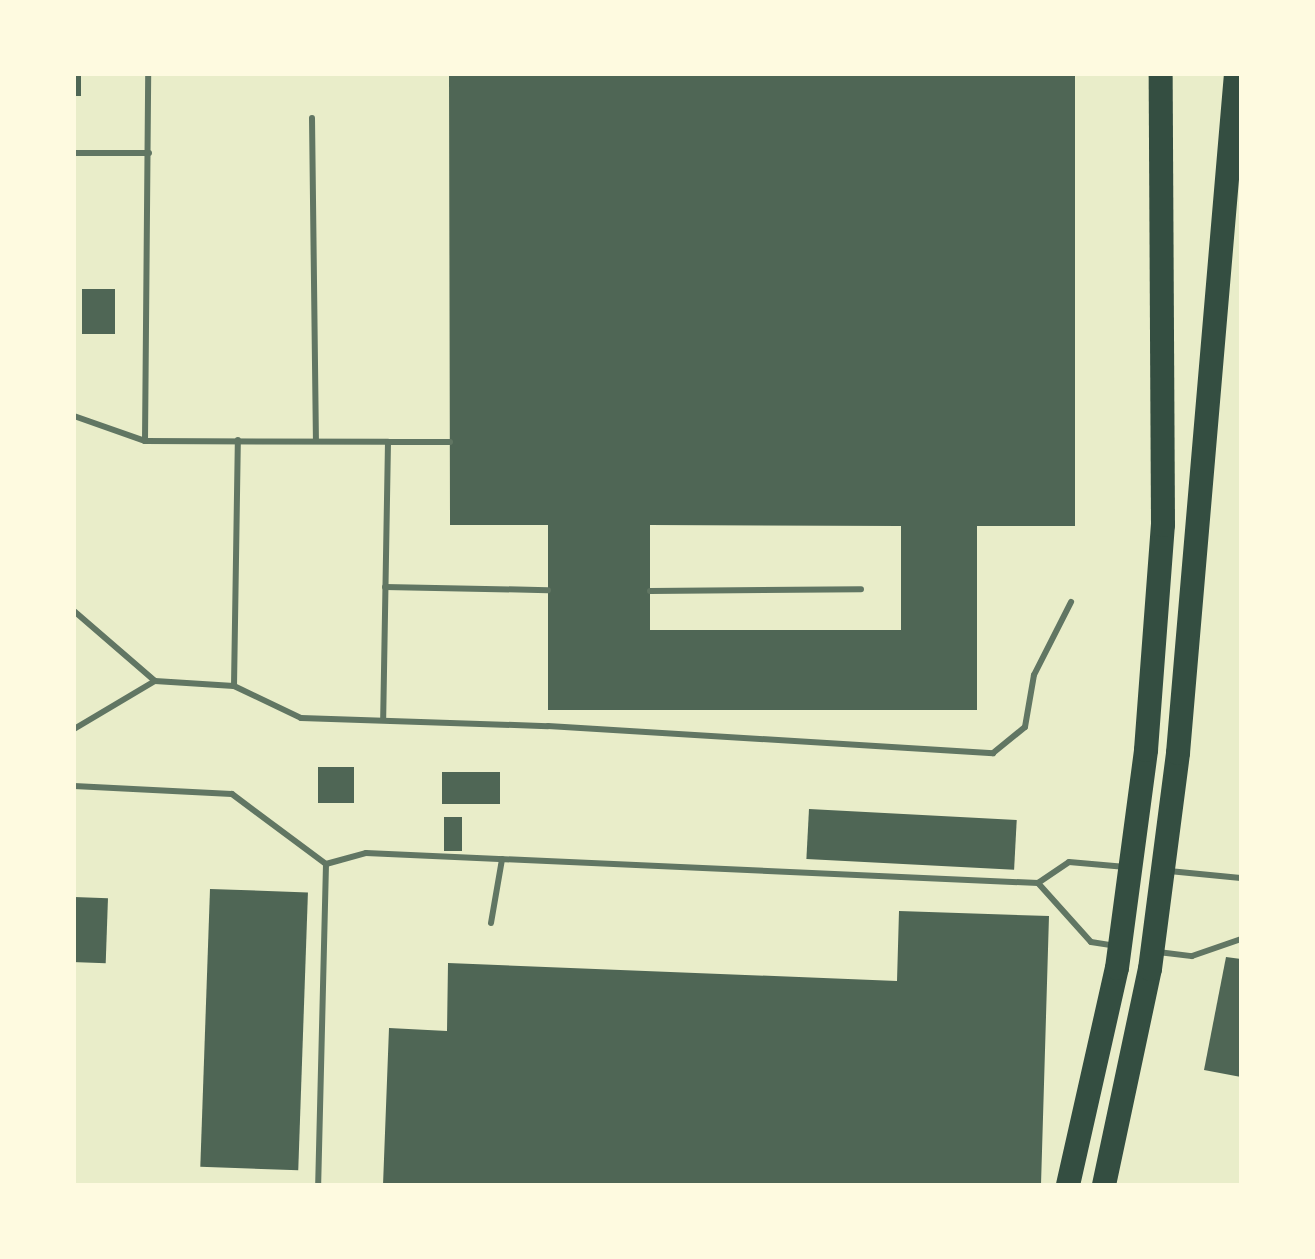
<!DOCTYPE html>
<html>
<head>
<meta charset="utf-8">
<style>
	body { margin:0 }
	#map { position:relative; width:1315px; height:1259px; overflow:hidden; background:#e9edc9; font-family:Barlow,sans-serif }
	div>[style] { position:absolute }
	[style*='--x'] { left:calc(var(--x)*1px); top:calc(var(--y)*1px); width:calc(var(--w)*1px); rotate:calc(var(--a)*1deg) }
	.building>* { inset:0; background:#4f6655; transform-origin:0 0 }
	.service>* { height:6px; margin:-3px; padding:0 3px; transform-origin:3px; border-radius:3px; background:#617663 }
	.motorway>* { height:24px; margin:-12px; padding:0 12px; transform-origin:12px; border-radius:12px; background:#344e41 }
	span { translate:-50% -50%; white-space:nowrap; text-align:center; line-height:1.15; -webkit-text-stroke:8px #fefae0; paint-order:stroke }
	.frame { position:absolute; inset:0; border:76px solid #fefae0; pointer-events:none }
</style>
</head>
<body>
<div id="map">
	<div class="building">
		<i style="left:74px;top:74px;width:7px;height:22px"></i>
		<i style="clip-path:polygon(evenodd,449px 74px,1075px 74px,1075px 526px,977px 526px,977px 710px,548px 710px,548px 525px,450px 525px,449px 74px,650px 525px,901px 526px,901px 630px,650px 630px,650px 525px)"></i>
		<i style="left:82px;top:289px;width:33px;height:45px"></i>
		<i style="left:318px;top:767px;width:36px;height:36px"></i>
		<i style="left:500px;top:772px;width:32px;height:58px;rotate:90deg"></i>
		<i style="left:809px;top:809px;width:208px;height:50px;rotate:3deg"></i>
		<i style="left:444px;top:817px;width:18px;height:34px"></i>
		<i style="left:210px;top:889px;width:98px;height:278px;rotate:2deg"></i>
		<i style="left:74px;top:897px;width:34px;height:65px;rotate:2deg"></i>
		<i style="clip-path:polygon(899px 911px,1049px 916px,1041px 1185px,383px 1185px,389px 1028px,447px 1031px,448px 963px,897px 981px)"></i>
		<i style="clip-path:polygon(1226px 957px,1241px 959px,1241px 1077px,1204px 1070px)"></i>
	</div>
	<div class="service">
		<i style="--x:312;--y:118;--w:322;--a:89.3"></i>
		<i style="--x:74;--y:153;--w:75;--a:0"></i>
		<i style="--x:74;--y:416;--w:75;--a:19.4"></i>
		<i style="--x:145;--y:441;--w:243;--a:0.2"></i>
		<i style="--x:388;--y:442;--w:278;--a:91"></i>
		<i style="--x:145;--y:441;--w:367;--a:-89.5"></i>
		<i style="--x:388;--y:442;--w:62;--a:0"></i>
		<i style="--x:385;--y:587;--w:163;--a:1.1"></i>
		<i style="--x:650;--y:591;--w:211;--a:-0.5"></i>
		<i style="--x:74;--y:611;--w:107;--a:40.8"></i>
		<i style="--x:155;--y:681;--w:79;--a:3.6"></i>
		<i style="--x:234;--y:686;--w:74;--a:25.5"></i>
		<i style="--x:301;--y:718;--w:247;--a:1.9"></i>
		<i style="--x:548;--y:726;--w:446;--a:3.5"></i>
		<i style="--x:993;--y:753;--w:41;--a:-39.1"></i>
		<i style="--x:1025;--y:727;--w:53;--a:-80.2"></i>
		<i style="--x:1034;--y:675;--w:82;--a:-63.1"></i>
		<i style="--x:234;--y:686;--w:246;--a:-89.1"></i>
		<i style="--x:74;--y:729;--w:94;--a:-30.7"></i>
		<i style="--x:74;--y:786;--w:158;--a:2.9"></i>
		<i style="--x:232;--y:794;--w:117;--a:36.7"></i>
		<i style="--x:326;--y:864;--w:321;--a:91.4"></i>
		<i style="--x:326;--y:864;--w:41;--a:-15.4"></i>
		<i style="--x:366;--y:853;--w:673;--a:2.56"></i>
		<i style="--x:1038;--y:883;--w:37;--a:-34"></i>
		<i style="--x:1069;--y:862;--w:57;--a:5"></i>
		<i style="--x:1169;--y:871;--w:72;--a:5.6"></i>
		<i style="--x:1038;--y:883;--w:79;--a:48.1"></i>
		<i style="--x:1091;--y:942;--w:25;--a:9"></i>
		<i style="--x:491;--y:923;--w:65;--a:-80.2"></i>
		<i style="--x:1158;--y:952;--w:34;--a:7"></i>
		<i style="--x:1192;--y:956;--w:52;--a:-19.1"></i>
	</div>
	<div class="motorway">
		<i style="--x:1068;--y:1185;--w:222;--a:-77.3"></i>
		<i style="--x:1117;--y:968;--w:220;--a:-82.4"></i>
		<i style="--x:1146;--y:750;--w:226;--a:-85.7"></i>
		<i style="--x:1163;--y:525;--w:451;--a:-90.3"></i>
		<i style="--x:1104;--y:1185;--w:221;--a:-78"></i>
		<i style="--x:1150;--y:969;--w:218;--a:-82.6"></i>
		<i style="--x:1178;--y:753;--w:681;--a:-85.12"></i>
	</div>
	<div class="frame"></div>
</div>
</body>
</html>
